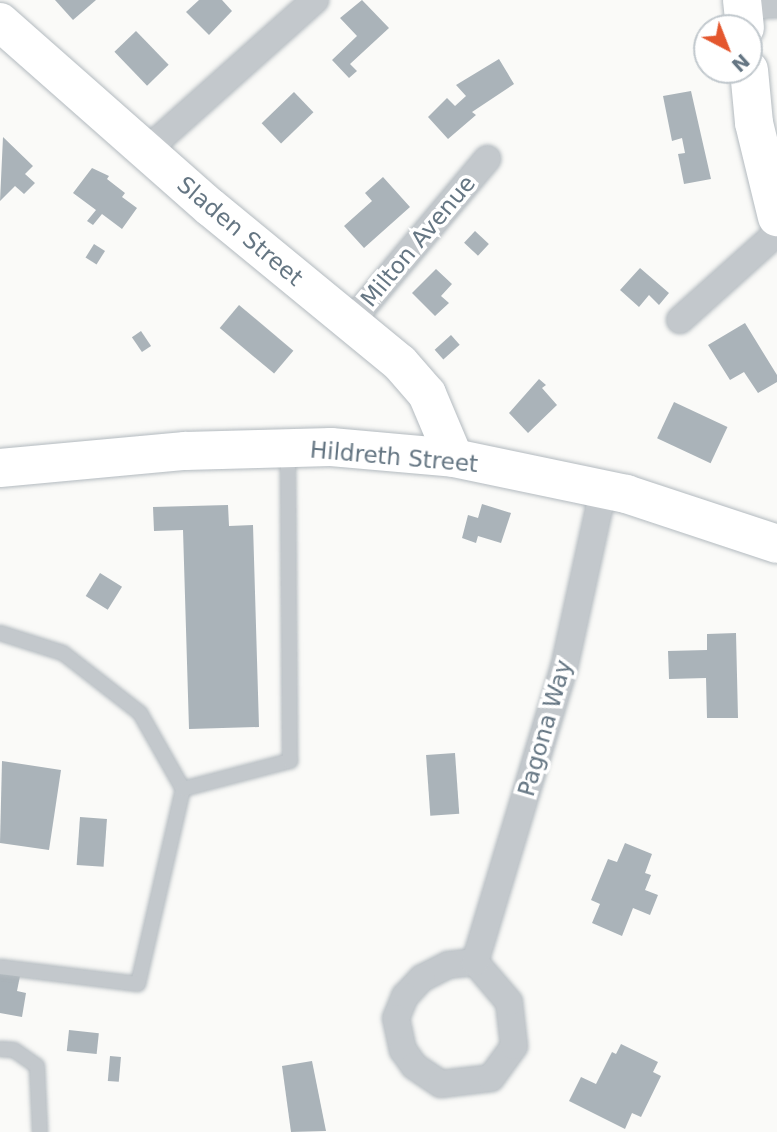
<!DOCTYPE html>
<html>
<head>
<meta charset="utf-8">
<style>
	body { margin:0 }
	#map { position:relative; width:777px; height:1132px; overflow:hidden; background:#fafaf8; font-family:"DejaVu Sans",sans-serif }
	div>[style] { position:absolute }
	[style*='--x'] { left:calc(var(--x)*1px); top:calc(var(--y)*1px); width:calc(var(--w)*1px); rotate:calc(var(--a)*1deg) }
	.building>* { inset:0; background:#aab3b9; transform-origin:0 0 }
	.roads { filter:drop-shadow(0 0 2px #b3babf) drop-shadow(0 0 2px #b3babf) }
	.lane>* { height:14px; margin:-7px; padding:0 7px; transform-origin:7px; border-radius:7px; background:#c3c8cc }
	.street>* { height:26px; margin:-13px; padding:0 13px; transform-origin:13px; border-radius:13px; background:#c3c8cc }
	.secondary>* { height:38px; margin:-19px; padding:0 19px; transform-origin:19px; border-radius:19px; background:#fff }
	span { translate:-50% -50%; white-space:nowrap; text-align:center; line-height:1.15; -webkit-text-stroke:7px #fff; paint-order:stroke }
	.street-label { font-size:23px; color:#657683 }
	.north { position:absolute; left:693px; top:14px; width:70px; height:70px; box-sizing:border-box; background:#fff; border:2px solid #c1c8cd; border-radius:50%; rotate:138deg; font-size:19px; font-weight:700; line-height:28px; text-align:center; color:#657683 }
	.north::after { content:''; display:block; margin:auto; width:24px; height:32px; background:#e4572e; clip-path:polygon(50% 0,100% 100%,50% 72%,0 100%) }
</style>
</head>
<body>
<div id="map">
	<div class="building">
		<i style="clip-path:polygon(55px 0,96px 0,73px 20px)"></i>
		<i style="clip-path:polygon(199px 0,222px 0,232px 11px,209px 35px,186px 12px)"></i>
		<i style="clip-path:polygon(362px 0,389px 28px,350px 64px,357px 71px,349px 78px,332px 60px,357px 36px,340px 18px)"></i>
		<i style="left:136px;top:31px;width:47px;height:30px;rotate:46deg"></i>
		<i style="clip-path:polygon(499px 59px,514px 84px,472px 112px,476px 115px,448px 139px,428px 117px,447px 98px,455px 106px,466px 96px,456px 85px)"></i>
		<i style="clip-path:polygon(691px 91px,711px 179px,684px 184px,678px 154px,685px 153px,682px 138px,672px 141px,663px 96px)"></i>
		<i style="left:294px;top:92px;width:28px;height:45px;rotate:46deg"></i>
		<i style="clip-path:polygon(3px 137px,33px 166px,25px 174px,35px 183px,24px 194px,15px 186px,0 201px)"></i>
		<i style="clip-path:polygon(92px 168px,109px 176px,107px 179px,125px 193px,122px 197px,137px 208px,122px 229px,102px 214px,93px 225px,87px 221px,96px 210px,73px 193px)"></i>
		<i style="clip-path:polygon(383px 177px,410px 207px,364px 248px,344px 226px,372px 201px,365px 193px)"></i>
		<i style="left:475px;top:231px;width:19px;height:16px;rotate:43deg"></i>
		<i style="left:94px;top:244px;width:13px;height:16px;rotate:32deg"></i>
		<i style="clip-path:polygon(640px 268px,669px 293px,659px 305px,649px 295px,639px 307px,620px 290px)"></i>
		<i style="clip-path:polygon(436px 269px,452px 284px,441px 296px,449px 303px,435px 316px,412px 293px)"></i>
		<i style="left:239px;top:305px;width:71px;height:30px;rotate:40deg"></i>
		<i style="clip-path:polygon(745px 323px,777px 375px,777px 382px,758px 393px,744px 372px,730px 380px,708px 345px)"></i>
		<i style="left:141px;top:331px;width:18px;height:11px;rotate:56deg"></i>
		<i style="left:451px;top:335px;width:13px;height:22px;rotate:48deg"></i>
		<i style="clip-path:polygon(539px 379px,546px 385px,542px 388px,557px 405px,528px 433px,509px 413px)"></i>
		<i style="left:674px;top:402px;width:59px;height:40px;rotate:25deg"></i>
		<i style="clip-path:polygon(482px 504px,511px 513px,501px 543px,478px 536px,476px 543px,462px 538px,468px 515px,478px 518px)"></i>
		<i style="clip-path:polygon(228px 505px,229px 526px,253px 525px,259px 727px,189px 729px,183px 530px,154px 531px,153px 507px)"></i>
		<i style="left:100px;top:573px;width:26px;height:27px;rotate:32deg"></i>
		<i style="clip-path:polygon(736px 633px,738px 718px,707px 718px,706px 678px,669px 679px,668px 651px,707px 650px,707px 634px)"></i>
		<i style="left:455px;top:753px;width:61px;height:29px;rotate:86deg"></i>
		<i style="clip-path:polygon(2px 761px,61px 770px,49px 850px,0 843px)"></i>
		<i style="left:80px;top:817px;width:27px;height:48px;rotate:4deg"></i>
		<i style="clip-path:polygon(625px 843px,652px 854px,645px 873px,651px 875px,645px 890px,658px 895px,650px 915px,633px 908px,622px 936px,592px 923px,600px 904px,591px 900px,608px 859px,617px 862px)"></i>
		<i style="clip-path:polygon(0 967px,21px 971px,17px 991px,26px 993px,22px 1017px,0 1013px)"></i>
		<i style="left:69px;top:1030px;width:30px;height:21px;rotate:6deg"></i>
		<i style="clip-path:polygon(621px 1044px,658px 1062px,653px 1072px,661px 1076px,641px 1117px,632px 1113px,625px 1129px,569px 1101px,581px 1077px,596px 1084px,612px 1052px,616px 1054px)"></i>
		<i style="left:110px;top:1056px;width:11px;height:25px;rotate:5deg"></i>
		<i style="clip-path:polygon(312px 1061px,326px 1131px,291px 1132px,282px 1066px)"></i>
	</div>
	<div class="roads">
		<div class="lane">
			<i style="--x:0;--y:633;--w:66;--a:17.6"></i>
			<i style="--x:63;--y:653;--w:98;--a:37.9"></i>
			<i style="--x:140;--y:713;--w:87;--a:60.5"></i>
			<i style="--x:183;--y:789;--w:200;--a:103"></i>
			<i style="--x:138;--y:984;--w:139;--a:-173"></i>
			<i style="--x:183;--y:789;--w:111;--a:-14.7"></i>
			<i style="--x:290;--y:761;--w:311;--a:-90.4"></i>
			<i style="--x:0;--y:1049;--w:14;--a:4"></i>
			<i style="--x:14;--y:1050;--w:28;--a:35"></i>
			<i style="--x:37;--y:1066;--w:66;--a:87.4"></i>
		</div>
		<div class="street">
			<i style="--x:743;--y:6;--w:34;--a:-3"></i>
			<i style="--x:146;--y:151;--w:227;--a:-41.8"></i>
			<i style="--x:680;--y:320;--w:130;--a:-41.9"></i>
			<i style="--x:350;--y:323;--w:214;--a:-50.1"></i>
			<i style="--x:475;--y:962;--w:27;--a:174"></i>
			<i style="--x:448;--y:965;--w:29;--a:153"></i>
			<i style="--x:422;--y:978;--w:25;--a:133"></i>
			<i style="--x:405;--y:996;--w:24;--a:112"></i>
			<i style="--x:396;--y:1018;--w:33;--a:78"></i>
			<i style="--x:403;--y:1050;--w:19;--a:55"></i>
			<i style="--x:414;--y:1066;--w:32;--a:34"></i>
			<i style="--x:441;--y:1084;--w:50;--a:-6.8"></i>
			<i style="--x:491;--y:1078;--w:39;--a:-54"></i>
			<i style="--x:514;--y:1046;--w:44;--a:-96.5"></i>
			<i style="--x:509;--y:1002;--w:52;--a:-130.4"></i>
			<i style="--x:475;--y:962;--w:307;--a:-73.2"></i>
			<i style="--x:564;--y:668;--w:182;--a:-77.6"></i>
		</div>
		<div class="secondary">
			<i style="--x:742;--y:0;--w:28;--a:84"></i>
			<i style="--x:0;--y:22;--w:280;--a:41.4"></i>
			<i style="--x:210;--y:207;--w:246;--a:39.4"></i>
			<i style="--x:400;--y:363;--w:41;--a:48.9"></i>
			<i style="--x:427;--y:394;--w:69;--a:67.1"></i>
			<i style="--x:749;--y:70;--w:53;--a:84.6"></i>
			<i style="--x:754;--y:123;--w:97;--a:76.3"></i>
			<i style="--x:0;--y:468;--w:186;--a:-5.3"></i>
			<i style="--x:185;--y:451;--w:146;--a:-1.6"></i>
			<i style="--x:331;--y:447;--w:123;--a:5.1"></i>
			<i style="--x:454;--y:458;--w:176;--a:11.8"></i>
			<i style="--x:626;--y:494;--w:159;--a:18.3"></i>
		</div>
	</div>
	<div class="street-label">
		<span style="left:240px;top:231px;rotate:40deg">Sladen Street</span>
		<span style="left:418px;top:241px;rotate:-50deg">Milton Avenue</span>
		<span style="left:394px;top:457px;rotate:5deg">Hildreth Street</span>
		<span style="left:545px;top:728px;rotate:-74deg">Pagona Way</span>
	</div>
	<div class="north">N</div>
</div>
</body>
</html>
